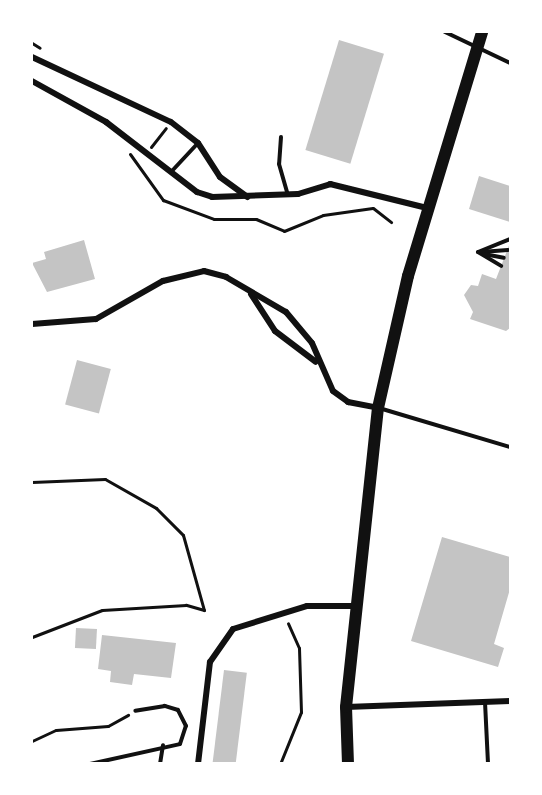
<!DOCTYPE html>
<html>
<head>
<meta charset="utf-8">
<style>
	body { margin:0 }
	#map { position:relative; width:542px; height:795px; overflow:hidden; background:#fff; font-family:Helvetica,sans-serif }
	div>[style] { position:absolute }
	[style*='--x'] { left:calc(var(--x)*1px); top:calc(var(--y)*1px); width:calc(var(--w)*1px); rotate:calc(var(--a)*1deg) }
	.building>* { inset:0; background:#c4c4c4; transform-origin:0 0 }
	.path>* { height:3px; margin:-1.5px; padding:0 1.5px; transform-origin:1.5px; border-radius:1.5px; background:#111 }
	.service>* { height:4px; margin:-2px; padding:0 2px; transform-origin:2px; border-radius:2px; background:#111 }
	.minor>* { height:6px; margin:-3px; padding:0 3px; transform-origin:3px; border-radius:3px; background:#111 }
	.primary>* { height:12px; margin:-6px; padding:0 6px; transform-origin:6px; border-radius:6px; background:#111 }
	span { translate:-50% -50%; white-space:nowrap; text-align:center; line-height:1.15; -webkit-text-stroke:5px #fff; paint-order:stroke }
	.frame { position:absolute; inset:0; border:33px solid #fff; pointer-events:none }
</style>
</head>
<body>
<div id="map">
	<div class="building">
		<i style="left:339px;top:40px;width:47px;height:115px;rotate:17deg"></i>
		<i style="clip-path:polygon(479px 176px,510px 186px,510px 222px,469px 209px)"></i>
		<i style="clip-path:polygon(84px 240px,95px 279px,47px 292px,32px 263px,46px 259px,44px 252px)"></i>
		<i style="clip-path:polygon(510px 243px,510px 328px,506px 331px,470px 319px,473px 312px,464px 295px,471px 285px,478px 286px,482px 274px,496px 279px)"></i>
		<i style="left:77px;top:360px;width:35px;height:46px;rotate:15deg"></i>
		<i style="clip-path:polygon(442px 537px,510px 557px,510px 589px,494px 644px,504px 648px,498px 667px,411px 641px)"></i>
		<i style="left:76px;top:628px;width:21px;height:20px;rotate:3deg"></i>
		<i style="clip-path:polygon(102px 635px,176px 643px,171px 678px,134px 674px,132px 685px,110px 682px,111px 671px,98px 669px)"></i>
		<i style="left:224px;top:670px;width:23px;height:95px;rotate:7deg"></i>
	</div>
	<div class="path">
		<i style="--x:32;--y:43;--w:9;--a:32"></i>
		<i style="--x:151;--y:147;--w:24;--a:-52"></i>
		<i style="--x:130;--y:154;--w:57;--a:54.3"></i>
		<i style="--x:163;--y:200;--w:54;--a:20.4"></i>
		<i style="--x:214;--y:219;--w:42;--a:0"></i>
		<i style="--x:256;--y:219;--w:30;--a:23"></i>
		<i style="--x:284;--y:231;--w:42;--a:-22.3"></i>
		<i style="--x:323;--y:215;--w:50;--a:-8"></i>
		<i style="--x:373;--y:208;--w:23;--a:38"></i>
		<i style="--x:32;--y:482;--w:73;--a:-2.4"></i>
		<i style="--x:105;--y:479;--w:59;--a:29.6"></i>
		<i style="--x:156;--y:508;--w:38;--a:45"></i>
		<i style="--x:183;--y:535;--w:78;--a:74.4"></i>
		<i style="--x:204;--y:610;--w:19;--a:-164"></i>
		<i style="--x:186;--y:605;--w:84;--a:176.6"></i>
		<i style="--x:102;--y:610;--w:75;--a:158.9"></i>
		<i style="--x:32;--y:741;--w:26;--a:-25"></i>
		<i style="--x:56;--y:730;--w:52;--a:-4.4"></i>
		<i style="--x:108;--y:726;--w:23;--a:-29"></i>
		<i style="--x:280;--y:764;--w:56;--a:-68"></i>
		<i style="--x:301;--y:712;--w:64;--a:-91.8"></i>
		<i style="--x:299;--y:648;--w:27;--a:-114"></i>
	</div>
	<div class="service">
		<i style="--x:445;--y:32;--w:72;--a:25.5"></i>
		<i style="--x:281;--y:137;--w:27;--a:94"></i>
		<i style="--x:279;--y:164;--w:32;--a:74"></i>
		<i style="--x:171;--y:172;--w:40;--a:-47"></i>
		<i style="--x:478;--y:252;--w:35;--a:-22"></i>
		<i style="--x:478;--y:252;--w:27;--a:31"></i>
		<i style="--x:481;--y:252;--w:27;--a:-4"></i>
		<i style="--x:484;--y:254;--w:20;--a:11"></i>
		<i style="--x:379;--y:408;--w:137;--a:16.6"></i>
		<i style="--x:485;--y:702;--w:62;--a:87.2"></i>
		<i style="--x:90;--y:764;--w:92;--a:-12.5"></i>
		<i style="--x:180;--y:744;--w:19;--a:-72"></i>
		<i style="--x:186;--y:726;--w:18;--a:-117"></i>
		<i style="--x:178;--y:710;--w:14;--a:-163"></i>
		<i style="--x:165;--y:706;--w:30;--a:171"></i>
		<i style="--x:160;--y:764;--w:19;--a:-81"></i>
	</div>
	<div class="minor">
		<i style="--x:32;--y:57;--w:153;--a:25.1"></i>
		<i style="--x:171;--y:122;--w:34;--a:38"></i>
		<i style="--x:198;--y:143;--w:40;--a:57.1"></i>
		<i style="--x:220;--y:177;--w:34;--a:36"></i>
		<i style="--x:32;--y:81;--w:85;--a:29"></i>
		<i style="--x:106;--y:122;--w:115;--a:37.6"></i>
		<i style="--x:197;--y:192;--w:16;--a:18"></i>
		<i style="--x:212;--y:197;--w:86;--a:-2"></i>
		<i style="--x:298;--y:194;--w:34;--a:-17"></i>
		<i style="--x:330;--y:184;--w:100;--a:13.9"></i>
		<i style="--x:251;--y:294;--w:44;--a:57"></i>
		<i style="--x:275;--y:331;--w:51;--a:37.1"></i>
		<i style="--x:32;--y:324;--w:64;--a:-4.5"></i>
		<i style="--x:96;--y:319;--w:77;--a:-29.6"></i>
		<i style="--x:163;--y:281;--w:42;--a:-13.7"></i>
		<i style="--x:204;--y:271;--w:23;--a:15"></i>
		<i style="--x:226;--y:277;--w:69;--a:30.3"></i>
		<i style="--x:286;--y:312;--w:40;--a:50"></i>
		<i style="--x:312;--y:343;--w:52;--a:66.4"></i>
		<i style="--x:333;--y:391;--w:19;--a:36"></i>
		<i style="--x:348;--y:402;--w:31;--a:11"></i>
		<i style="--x:346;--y:707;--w:164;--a:-2.1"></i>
		<i style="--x:198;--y:764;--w:103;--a:-83.3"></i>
		<i style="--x:210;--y:662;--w:40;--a:-55.1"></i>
		<i style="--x:233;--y:629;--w:77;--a:-17.3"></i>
		<i style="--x:307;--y:606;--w:48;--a:0"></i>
	</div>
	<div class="primary">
		<i style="--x:348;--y:764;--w:57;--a:-92"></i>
		<i style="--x:346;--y:707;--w:301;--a:-83.9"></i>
		<i style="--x:378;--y:408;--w:135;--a:-77.2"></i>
		<i style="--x:408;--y:276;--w:255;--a:-73.1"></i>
	</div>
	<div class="frame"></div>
</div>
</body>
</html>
